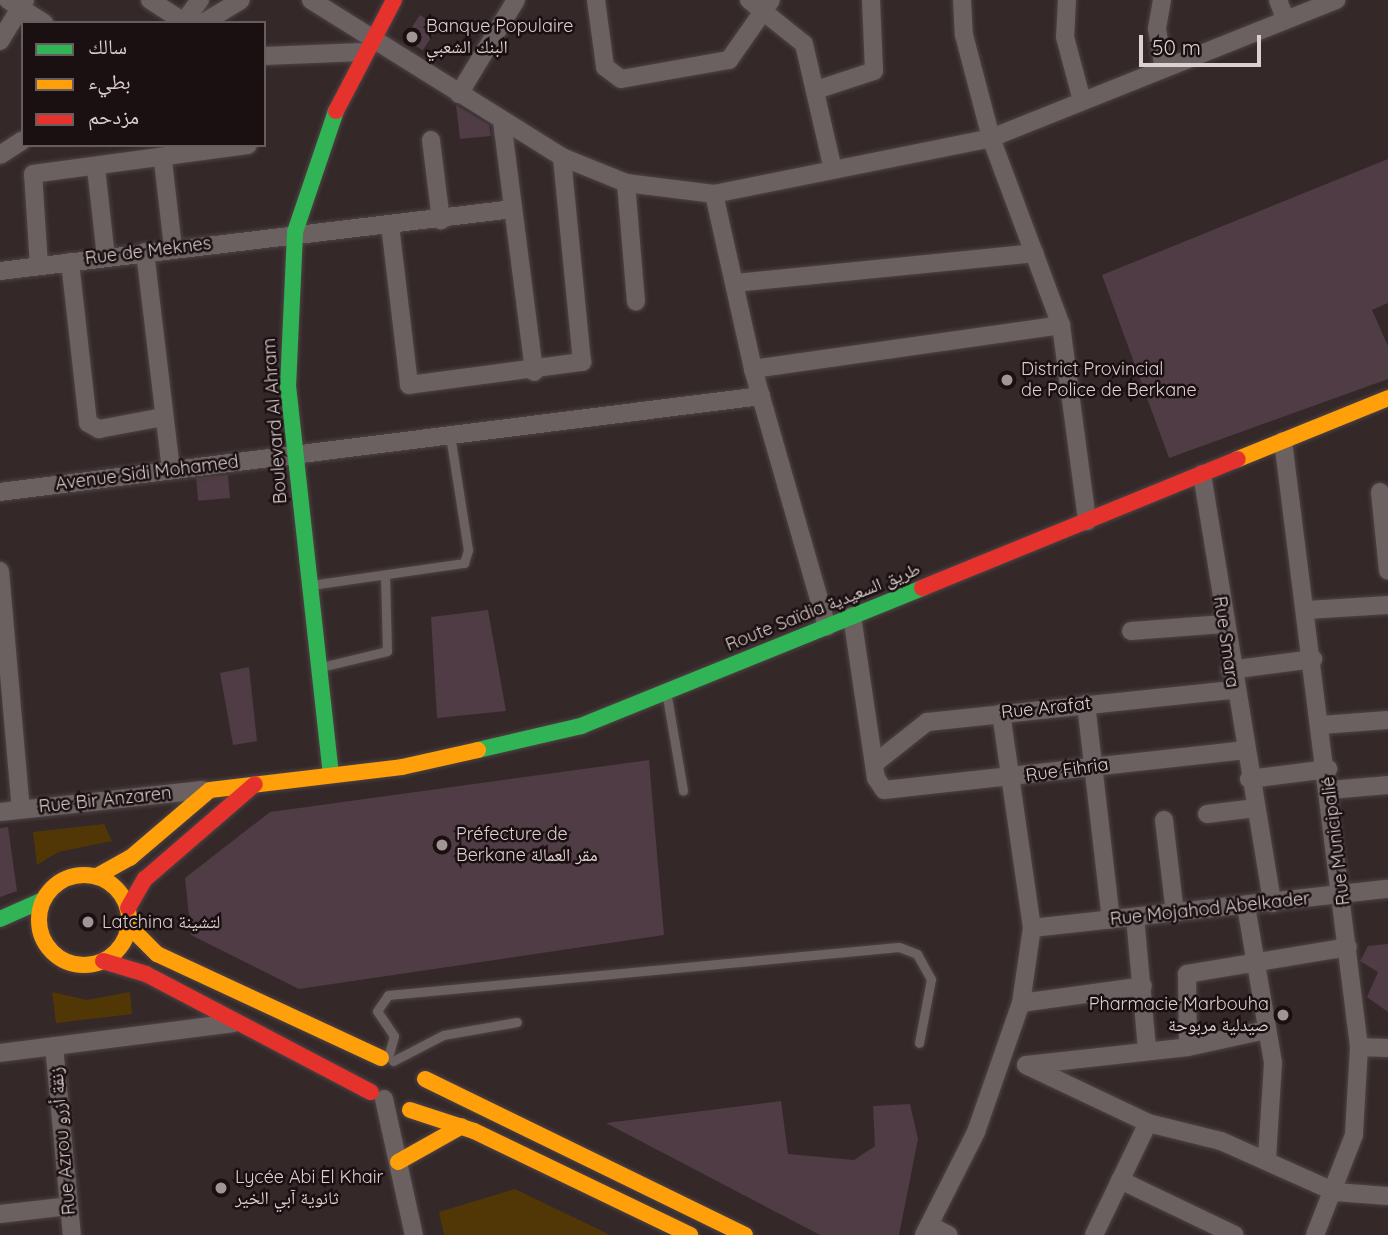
<!DOCTYPE html>
<html>
<head>
<meta charset="utf-8">
<style>
	body { margin:0 }
	#map { position:relative; width:1388px; height:1235px; overflow:hidden; background:#342829; font-family:Quicksand,"Noto Naskh Arabic",sans-serif }
	div>[style] { position:absolute }
	[style*='--x'] { left:calc(var(--x)*1px); top:calc(var(--y)*1px); width:calc(var(--w)*1px); rotate:calc(var(--a)*1deg) }
	.green>* { inset:0; background:#523706 }
	.building>* { inset:0; background:#4f3c45; transform-origin:0 0 }
	.roads { filter:drop-shadow(0 0 2px #4e4344) drop-shadow(0 0 2px #4e4344) }
	.lane>* { height:9px; margin:-4.5px; padding:0 4.5px; transform-origin:4.5px; border-radius:4.5px; background:#6b6161 }
	.street>* { height:18px; margin:-9px; padding:0 9px; transform-origin:9px; border-radius:9px; background:#6b6161 }
	.fast>* { height:16px; margin:-8px; padding:0 8px; transform-origin:8px; border-radius:8px; background:#30b455 }
	.slow>* { height:16px; margin:-8px; padding:0 8px; transform-origin:8px; border-radius:8px; background:#ff9f0a }
	.slow>.ring { margin:-8px; padding:0; box-sizing:content-box; background:none; border:16px solid #ff9f0a; border-radius:50% }
	.jam>* { height:16px; margin:-8px; padding:0 8px; transform-origin:8px; border-radius:8px; background:#e5322d }
	.dots>* { width:19px; height:19px; translate:-50% -50%; box-sizing:border-box; border:4px solid #1a0f11; border-radius:50% }
	span { translate:-50% -50%; white-space:nowrap; text-align:center; line-height:1.15; -webkit-text-stroke:5px #1a0f11; paint-order:stroke }
	.poi-label { font-size:18px; color:#decfd0 }
	.left { translate:0 -50%; text-align:left }
	.right { translate:-100% -50%; text-align:right }
	.street-label { font-size:18px; color:#decfd0 }
	.legend { position:absolute; left:21px; top:21px; width:245px; height:126px; box-sizing:border-box; background:#1a0f11; border:2px solid #685c5d; margin:0; padding:9px 12px; list-style:none; font-size:21px; color:#decfd0 }
	.legend li { display:flex; align-items:center; gap:14px; height:35px }
	.legend b { width:35px; border:2px solid #685c5d }
	.scale { position:absolute; left:1139px; top:35px; width:122px; height:32px; box-sizing:border-box; border:4px solid #decfd0; border-top:0; padding-left:9px; font-size:21px; line-height:24px; white-space:nowrap; color:#decfd0; -webkit-text-stroke:5px #1a0f11; paint-order:stroke }
</style>
</head>
<body>
<div id="map">
	<div class="green">
		<i style="clip-path:polygon(104px 824px,112px 841px,58px 852px,37px 865px,33px 832px)"></i>
		<i style="clip-path:polygon(52px 992px,87px 1000px,130px 992px,132px 1014px,56px 1023px)"></i>
		<i style="clip-path:polygon(515px 1189px,610px 1235px,444px 1235px,439px 1212px)"></i>
	</div>
	<div class="building">
		<i style="left:420px;top:15px;width:22px;height:28px;rotate:34deg"></i>
		<i style="clip-path:polygon(456px 105px,489px 125px,491px 136px,460px 139px)"></i>
		<i style="clip-path:polygon(1388px 159px,1388px 303px,1372px 310px,1388px 346px,1388px 379px,1169px 458px,1102px 275px)"></i>
		<i style="left:228px;top:475px;width:23px;height:32px;rotate:85deg"></i>
		<i style="clip-path:polygon(488px 610px,506px 711px,437px 718px,431px 617px)"></i>
		<i style="clip-path:polygon(249px 667px,257px 741px,233px 745px,220px 673px)"></i>
		<i style="clip-path:polygon(649px 760px,664px 935px,299px 989px,191px 935px,185px 878px,270px 812px)"></i>
		<i style="clip-path:polygon(8px 827px,17px 891px,0 897px,0 828px)"></i>
		<i style="clip-path:polygon(1388px 944px,1388px 1012px,1367px 997px,1378px 972px,1360px 961px,1368px 946px)"></i>
		<i style="clip-path:polygon(781px 1101px,788px 1154px,854px 1160px,875px 1146px,873px 1106px,910px 1104px,918px 1139px,899px 1235px,820px 1235px,606px 1123px)"></i>
	</div>
	<div class="roads">
		<div class="lane">
			<i style="--x:311;--y:585;--w:155;--a:-8.2"></i>
			<i style="--x:464;--y:563;--w:14;--a:-73"></i>
			<i style="--x:468;--y:550;--w:116;--a:-98.9"></i>
			<i style="--x:321;--y:667;--w:68;--a:-13.6"></i>
			<i style="--x:387;--y:651;--w:76;--a:-91.5"></i>
			<i style="--x:667;--y:697;--w:95;--a:80.3"></i>
			<i style="--x:388;--y:1057;--w:22;--a:-74"></i>
			<i style="--x:394;--y:1036;--w:30;--a:-124"></i>
			<i style="--x:377;--y:1011;--w:19;--a:-55"></i>
			<i style="--x:388;--y:995;--w:513;--a:-5.37"></i>
			<i style="--x:899;--y:947;--w:19;--a:21"></i>
			<i style="--x:917;--y:954;--w:29;--a:61"></i>
			<i style="--x:931;--y:979;--w:65;--a:100.6"></i>
			<i style="--x:393;--y:1061;--w:56;--a:-27.5"></i>
			<i style="--x:443;--y:1035;--w:75;--a:-10"></i>
		</div>
		<div class="street">
			<i style="--x:8;--y:0;--w:43;--a:32.6"></i>
			<i style="--x:150;--y:0;--w:40;--a:32.9"></i>
			<i style="--x:311;--y:0;--w:296;--a:32"></i>
			<i style="--x:562;--y:157;--w:69;--a:22.1"></i>
			<i style="--x:626;--y:183;--w:89;--a:7.1"></i>
			<i style="--x:714;--y:194;--w:283;--a:-11.4"></i>
			<i style="--x:991;--y:138;--w:372;--a:-21.8"></i>
			<i style="--x:596;--y:0;--w:68;--a:82.3"></i>
			<i style="--x:605;--y:67;--w:20;--a:37"></i>
			<i style="--x:621;--y:79;--w:110;--a:-10"></i>
			<i style="--x:729;--y:60;--w:73;--a:-55"></i>
			<i style="--x:749;--y:0;--w:70;--a:38.7"></i>
			<i style="--x:804;--y:44;--w:129;--a:77"></i>
			<i style="--x:962;--y:0;--w:35;--a:87"></i>
			<i style="--x:964;--y:35;--w:106;--a:75.3"></i>
			<i style="--x:991;--y:138;--w:200;--a:69.5"></i>
			<i style="--x:1061;--y:325;--w:198;--a:82.4"></i>
			<i style="--x:1067;--y:0;--w:37;--a:93"></i>
			<i style="--x:1065;--y:37;--w:66;--a:75.1"></i>
			<i style="--x:1162;--y:0;--w:29;--a:100"></i>
			<i style="--x:1157;--y:29;--w:39;--a:80"></i>
			<i style="--x:1278;--y:0;--w:19;--a:69"></i>
			<i style="--x:183;--y:23;--w:29;--a:-54"></i>
			<i style="--x:203;--y:23;--w:44;--a:-31.2"></i>
			<i style="--x:0;--y:41;--w:48;--a:-58.6"></i>
			<i style="--x:264;--y:56;--w:98;--a:-2.3"></i>
			<i style="--x:816;--y:90;--w:61;--a:-18.1"></i>
			<i style="--x:874;--y:71;--w:71;--a:-92.4"></i>
			<i style="--x:459;--y:94;--w:110;--a:-58.8"></i>
			<i style="--x:502;--y:121;--w:253;--a:82.7"></i>
			<i style="--x:431;--y:140;--w:81;--a:82.9"></i>
			<i style="--x:0;--y:155;--w:27;--a:-33"></i>
			<i style="--x:163;--y:161;--w:88;--a:83.4"></i>
			<i style="--x:96;--y:168;--w:90;--a:83.6"></i>
			<i style="--x:626;--y:183;--w:119;--a:85.2"></i>
			<i style="--x:714;--y:194;--w:179;--a:77.4"></i>
			<i style="--x:753;--y:369;--w:268;--a:74"></i>
			<i style="--x:390;--y:225;--w:161;--a:83.2"></i>
			<i style="--x:409;--y:385;--w:175;--a:-7.6"></i>
			<i style="--x:582;--y:362;--w:206;--a:-95.6"></i>
			<i style="--x:145;--y:252;--w:220;--a:83.2"></i>
			<i style="--x:70;--y:262;--w:162;--a:83.6"></i>
			<i style="--x:88;--y:423;--w:13;--a:29"></i>
			<i style="--x:99;--y:429;--w:66;--a:-10.5"></i>
			<i style="--x:39;--y:266;--w:92;--a:-93.7"></i>
			<i style="--x:33;--y:174;--w:217;--a:-7.7"></i>
			<i style="--x:0;--y:271;--w:517;--a:-6.89"></i>
			<i style="--x:735;--y:283;--w:301;--a:-5.7"></i>
			<i style="--x:753;--y:369;--w:311;--a:-8.1"></i>
			<i style="--x:1283;--y:441;--w:611;--a:82.85"></i>
			<i style="--x:1359;--y:1047;--w:88;--a:93.3"></i>
			<i style="--x:1354;--y:1135;--w:107;--a:111.3"></i>
			<i style="--x:1202;--y:474;--w:435;--a:80.7"></i>
			<i style="--x:0;--y:492;--w:767;--a:-7.19"></i>
			<i style="--x:1380;--y:492;--w:79;--a:84.2"></i>
			<i style="--x:0;--y:571;--w:239;--a:85"></i>
			<i style="--x:1307;--y:610;--w:81;--a:-3.5"></i>
			<i style="--x:852;--y:616;--w:164;--a:81.6"></i>
			<i style="--x:876;--y:778;--w:14;--a:56"></i>
			<i style="--x:884;--y:790;--w:362;--a:-6.3"></i>
			<i style="--x:1131;--y:631;--w:93;--a:-4.3"></i>
			<i style="--x:1230;--y:670;--w:84;--a:-7.5"></i>
			<i style="--x:1086;--y:704;--w:217;--a:83.4"></i>
			<i style="--x:1321;--y:725;--w:67;--a:-4.3"></i>
			<i style="--x:874;--y:764;--w:68;--a:-38.4"></i>
			<i style="--x:927;--y:722;--w:308;--a:-6"></i>
			<i style="--x:1249;--y:779;--w:80;--a:-7.2"></i>
			<i style="--x:1330;--y:790;--w:58;--a:-4.9"></i>
			<i style="--x:0;--y:812;--w:204;--a:-6.2"></i>
			<i style="--x:1207;--y:814;--w:49;--a:-7"></i>
			<i style="--x:1164;--y:820;--w:94;--a:83.3"></i>
			<i style="--x:1246;--y:906;--w:159;--a:80.2"></i>
			<i style="--x:1273;--y:1063;--w:96;--a:93.6"></i>
			<i style="--x:1135;--y:917;--w:134;--a:84.8"></i>
			<i style="--x:1032;--y:928;--w:358;--a:-6.3"></i>
			<i style="--x:1021;--y:1003;--w:123;--a:-7.9"></i>
			<i style="--x:54;--y:1046;--w:190;--a:84.6"></i>
			<i style="--x:1188;--y:1047;--w:73;--a:-90.8"></i>
			<i style="--x:1187;--y:974;--w:163;--a:-9.5"></i>
			<i style="--x:1359;--y:1047;--w:29;--a:2"></i>
			<i style="--x:0;--y:1053;--w:235;--a:-7.3"></i>
			<i style="--x:1026;--y:1065;--w:135;--a:25.4"></i>
			<i style="--x:1148;--y:1123;--w:75;--a:13.9"></i>
			<i style="--x:1221;--y:1141;--w:125;--a:24.1"></i>
			<i style="--x:1335;--y:1192;--w:53;--a:4.3"></i>
			<i style="--x:1026;--y:1065;--w:163;--a:-6.3"></i>
			<i style="--x:1188;--y:1047;--w:80;--a:-12.3"></i>
			<i style="--x:384;--y:1099;--w:139;--a:77.6"></i>
			<i style="--x:1120;--y:1180;--w:127;--a:25.6"></i>
			<i style="--x:0;--y:1214;--w:69;--a:-6.6"></i>
			<i style="--x:929;--y:1225;--w:22;--a:27"></i>
			<i style="--x:924;--y:1235;--w:115;--a:-63.2"></i>
			<i style="--x:976;--y:1132;--w:137;--a:-70.8"></i>
			<i style="--x:1021;--y:1003;--w:76;--a:-81.7"></i>
			<i style="--x:1032;--y:928;--w:217;--a:-98.2"></i>
			<i style="--x:1094;--y:1235;--w:124;--a:-64.3"></i>
		</div>
		<div class="fast">
			<i style="--x:478;--y:750;--w:106;--a:-13.1"></i>
			<i style="--x:581;--y:726;--w:368;--a:-22"></i>
			<i style="--x:331;--y:775;--w:390;--a:-96.3"></i>
			<i style="--x:288;--y:387;--w:155;--a:-87.4"></i>
			<i style="--x:295;--y:232;--w:128;--a:-71.3"></i>
			<i style="--x:0;--y:919;--w:47;--a:-23.8"></i>
		</div>
		<div class="slow">
			<i style="--x:1238;--y:459;--w:162;--a:-22.1"></i>
			<i class="ring" style="left:39px;top:875px;width:74px;height:74px"></i>
			<i style="--x:97;--y:876;--w:38;--a:-29"></i>
			<i style="--x:130;--y:858;--w:105;--a:-40.4"></i>
			<i style="--x:210;--y:790;--w:193;--a:-6.8"></i>
			<i style="--x:402;--y:767;--w:78;--a:-12.6"></i>
			<i style="--x:129;--y:926;--w:40;--a:45"></i>
			<i style="--x:157;--y:954;--w:247;--a:24.9"></i>
			<i style="--x:425;--y:1079;--w:356;--a:26"></i>
			<i style="--x:410;--y:1110;--w:67;--a:18.2"></i>
			<i style="--x:474;--y:1131;--w:240;--a:25.7"></i>
			<i style="--x:398;--y:1162;--w:73;--a:-29.4"></i>
		</div>
		<div class="jam">
			<i style="--x:336;--y:111;--w:125;--a:-62.4"></i>
			<i style="--x:922;--y:588;--w:341;--a:-22.2"></i>
			<i style="--x:128;--y:908;--w:34;--a:-60"></i>
			<i style="--x:145;--y:879;--w:145;--a:-40.8"></i>
			<i style="--x:103;--y:961;--w:45;--a:16.8"></i>
			<i style="--x:146;--y:974;--w:254;--a:27.7"></i>
		</div>
	</div>
	<div class="dots">
		<i style="left:412px;top:37px;background:#a29596"></i>
		<i style="left:1007px;top:380px;background:#a29596"></i>
		<i style="left:442px;top:845px;background:#a29596"></i>
		<i style="left:88px;top:922px;background:#a29596"></i>
		<i style="left:1283px;top:1015px;background:#a29596"></i>
		<i style="left:221px;top:1188px;background:#a29596"></i>
	</div>
	<div class="poi-label">
		<span class="left" style="left:426px;top:37px">Banque Populaire<br>البنك الشعبي</span>
		<span class="left" style="left:1021px;top:380px">District Provincial<br>de Police de Berkane</span>
		<span class="left" style="left:456px;top:845px">Préfecture de<br>Berkane مقر العمالة</span>
		<span class="left" style="left:102px;top:922px">Latchina لتشينة</span>
		<span class="right" style="left:1269px;top:1015px">Pharmacie Marbouha<br>صيدلية مربوحة</span>
		<span class="left" style="left:235px;top:1188px">Lycée Abi El Khair<br>ثانوية آبي الخير</span>
	</div>
	<div class="street-label">
		<span style="left:148px;top:251px;rotate:-7deg">Rue de Meknes</span>
		<span style="left:275px;top:421px;rotate:-94deg">Boulevard Al Ahram</span>
		<span style="left:147px;top:473px;rotate:-7deg">Avenue Sidi Mohamed</span>
		<span style="left:823px;top:607px;rotate:-22deg">Route Saïdia طريق السعيدية</span>
		<span style="left:1226px;top:642px;rotate:82deg">Rue Smara</span>
		<span style="left:1046px;top:708px;rotate:-6deg">Rue Arafat</span>
		<span style="left:1067px;top:770px;rotate:-8deg">Rue Fihria</span>
		<span style="left:105px;top:800px;rotate:-6deg">Rue Bir Anzaren</span>
		<span style="left:1336px;top:841px;rotate:-97deg">Rue Municipalié</span>
		<span style="left:1210px;top:909px;rotate:-6deg">Rue Mojahod Abelkader</span>
		<span style="left:63px;top:1141px;rotate:-95deg">Rue Azrou زنقة أزرو</span>
	</div>
	<ul class="legend">
	<li><b style="height:9px;background:#30b455"></b>سالك</li>
	<li><b style="height:9px;background:#ff9f0a"></b>بطيء</li>
	<li><b style="height:9px;background:#e5322d"></b>مزدحم</li>
	</ul>
	<div class="scale">50 m</div>
</div>
</body>
</html>
